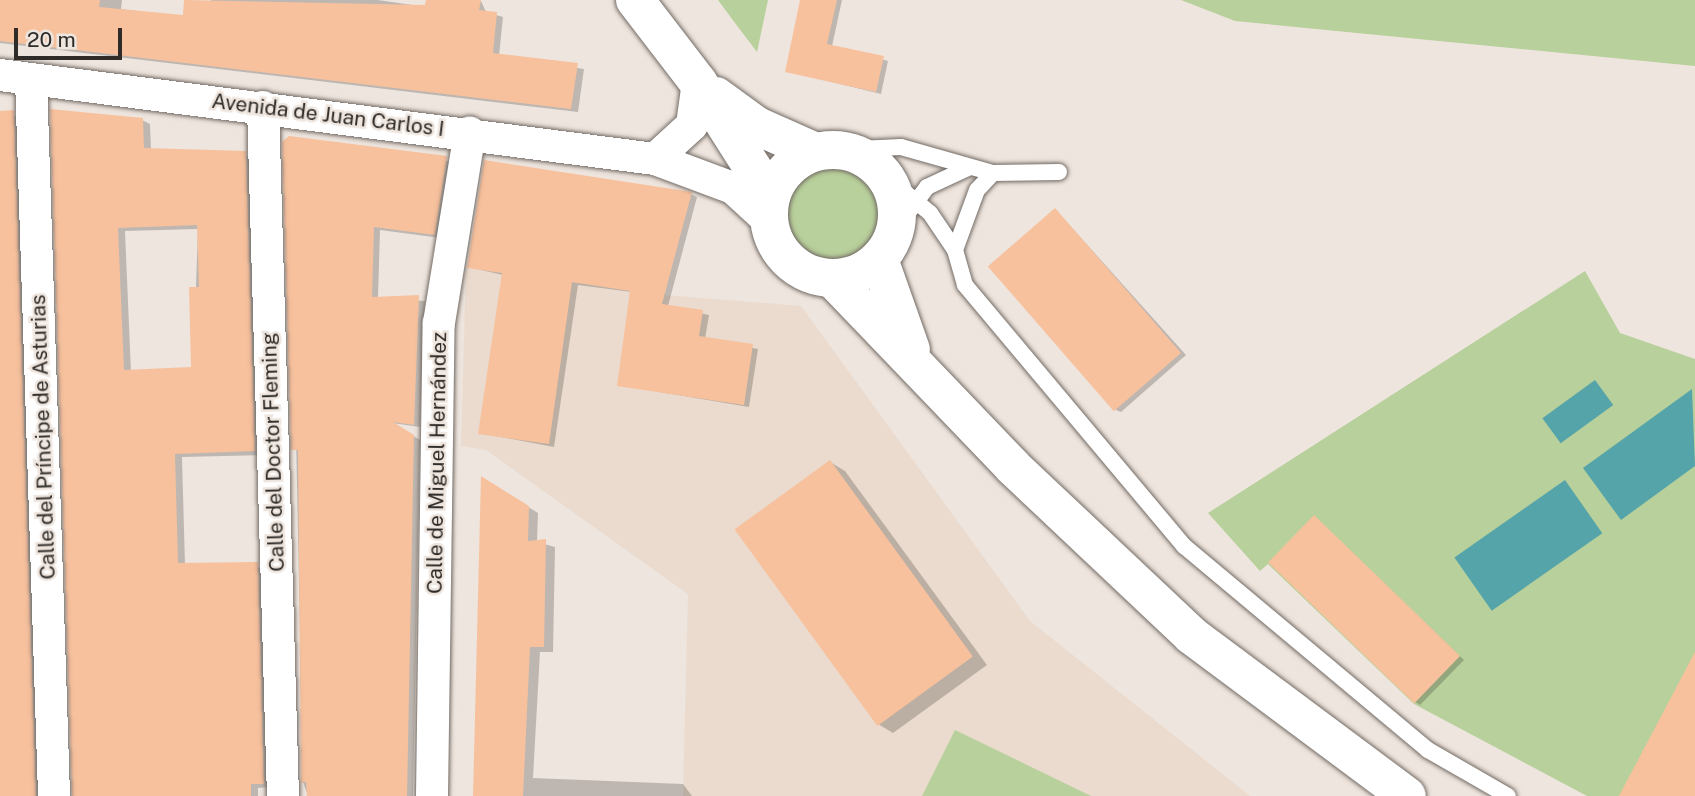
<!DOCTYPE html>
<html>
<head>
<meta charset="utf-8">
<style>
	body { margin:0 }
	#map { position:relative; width:1695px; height:796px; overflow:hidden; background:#eee5de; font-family:"Public Sans",sans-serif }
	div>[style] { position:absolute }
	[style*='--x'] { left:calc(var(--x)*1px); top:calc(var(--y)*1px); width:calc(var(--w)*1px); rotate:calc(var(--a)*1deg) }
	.built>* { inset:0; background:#eadbce }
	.green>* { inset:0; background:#b8d09b }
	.round { border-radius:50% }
	.water>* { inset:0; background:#55a4aa; transform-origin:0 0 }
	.shadow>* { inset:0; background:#0003 }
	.building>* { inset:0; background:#f7c19d; transform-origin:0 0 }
	.roads { filter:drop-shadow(0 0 2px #726a64) drop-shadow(0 0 2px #726a64) }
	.lane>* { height:16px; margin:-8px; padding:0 8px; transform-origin:8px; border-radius:8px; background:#fff }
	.street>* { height:32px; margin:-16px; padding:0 16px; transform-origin:16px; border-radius:16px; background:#fff }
	.secondary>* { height:38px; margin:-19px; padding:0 19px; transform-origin:19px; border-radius:19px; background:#fff }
	.secondary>.ring { margin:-19px; padding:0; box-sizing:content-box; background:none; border:38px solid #fff; border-radius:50% }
	span { translate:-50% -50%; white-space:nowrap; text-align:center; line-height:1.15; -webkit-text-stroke:5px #eee5de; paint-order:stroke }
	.street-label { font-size:21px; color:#2e2b28 }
	.scale { position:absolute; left:14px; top:28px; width:108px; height:32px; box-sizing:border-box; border:4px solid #2e2b28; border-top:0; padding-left:9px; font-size:21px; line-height:24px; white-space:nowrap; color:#2e2b28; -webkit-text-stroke:5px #eee5de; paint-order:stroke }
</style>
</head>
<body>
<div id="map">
	<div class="built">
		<i style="clip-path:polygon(466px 268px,664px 295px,801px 306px,1030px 621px,1250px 796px,683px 796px,688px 594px,486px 450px,461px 446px)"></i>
	</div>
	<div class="green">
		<i style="clip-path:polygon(718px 0,768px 0,757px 52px,735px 23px)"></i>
		<i style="clip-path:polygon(1181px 0,1695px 0,1695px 66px,1235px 21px)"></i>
		<i class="round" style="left:787px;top:166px;width:94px;height:94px"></i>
		<i style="clip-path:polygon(1585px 271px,1620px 333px,1695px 359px,1695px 796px,1587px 796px,1414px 704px,1268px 564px,1260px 571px,1208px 513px)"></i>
		<i style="clip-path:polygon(955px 730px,1091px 796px,922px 796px)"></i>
	</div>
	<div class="water">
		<i style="left:1595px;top:380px;width:31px;height:65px;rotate:54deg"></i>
		<i style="clip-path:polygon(1692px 389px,1695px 466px,1621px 520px,1583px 468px)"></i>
		<i style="left:1565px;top:480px;width:65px;height:135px;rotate:55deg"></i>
	</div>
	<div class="shadow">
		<i style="clip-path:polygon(0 0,122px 0,121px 9px,209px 20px,211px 0,378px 0,426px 7px,428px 0,481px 1px,486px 12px,503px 17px,499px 56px,584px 69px,578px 112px,0 43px)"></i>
		<i style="clip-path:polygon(802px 0,842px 0,832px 46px,888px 61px,881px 94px,787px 71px)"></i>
		<i style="clip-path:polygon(evenodd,52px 111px,142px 120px,150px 124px,151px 150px,253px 157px,262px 455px,182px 457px,185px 565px,265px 568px,271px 787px,258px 788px,258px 796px,73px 796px,52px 111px,198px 229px,193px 369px,131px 372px,125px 231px,198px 229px)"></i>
		<i style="clip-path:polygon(0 112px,23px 118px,46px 796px,0 796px)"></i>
		<i style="clip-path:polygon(290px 138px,454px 162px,441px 238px,380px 230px,378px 298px,425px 301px,420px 427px,392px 423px,420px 440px,413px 796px,308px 796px,303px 782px)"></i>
		<i style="clip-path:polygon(691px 194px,697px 197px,668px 306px,709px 315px,705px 339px,758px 349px,749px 407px,618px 385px,632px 292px,578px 285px,554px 447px,480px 433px,503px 275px,468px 267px)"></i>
		<i style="clip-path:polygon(1056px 210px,1186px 355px,1121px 412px,1116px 410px)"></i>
		<i style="clip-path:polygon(830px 462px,845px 471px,987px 665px,893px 733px,878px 724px)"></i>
		<i style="clip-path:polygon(482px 479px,538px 513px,537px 542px,555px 547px,553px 652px,540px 652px,533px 778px,683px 784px,692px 796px,474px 796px)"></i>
		<i style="clip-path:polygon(1319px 521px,1464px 660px,1420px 705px,1415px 702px)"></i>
	</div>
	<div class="building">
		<i style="clip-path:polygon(0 0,100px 0,99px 7px,183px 15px,184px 0,425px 5px,426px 0,481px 0,479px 10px,497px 12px,493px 53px,578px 63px,571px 109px,0 41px)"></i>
		<i style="clip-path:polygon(800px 0,837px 0,827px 44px,884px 56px,876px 92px,785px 72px)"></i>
		<i style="clip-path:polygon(evenodd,50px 109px,143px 118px,144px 148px,246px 151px,255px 451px,175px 454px,178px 563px,258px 562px,264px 784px,251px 784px,251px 796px,72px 796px,50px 109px,197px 225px,199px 287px,189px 287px,191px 367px,124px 370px,118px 228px,197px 225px)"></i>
		<i style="clip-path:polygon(14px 110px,36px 796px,0 796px,0 111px)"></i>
		<i style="clip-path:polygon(289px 136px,447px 156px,435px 235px,374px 227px,372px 297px,419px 295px,414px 425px,393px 422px,414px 435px,407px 796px,307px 796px,306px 782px,301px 783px,298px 450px,291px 450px,282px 142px)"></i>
		<i style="clip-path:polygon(484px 160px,692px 192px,662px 304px,703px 310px,699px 336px,753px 344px,744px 405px,617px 386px,630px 291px,572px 282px,549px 444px,478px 434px,502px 273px,467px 268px)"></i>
		<i style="left:1055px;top:208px;width:192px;height:89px;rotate:49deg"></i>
		<i style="left:830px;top:460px;width:243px;height:118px;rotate:54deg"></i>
		<i style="clip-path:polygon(481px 476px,529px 506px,528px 541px,546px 539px,544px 647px,530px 647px,523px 796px,473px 796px)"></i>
		<i style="left:1314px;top:515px;width:203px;height:66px;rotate:44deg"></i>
		<i style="clip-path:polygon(1695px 652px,1695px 796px,1619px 796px)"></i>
	</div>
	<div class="roads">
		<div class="lane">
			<i style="--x:836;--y:150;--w:65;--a:-2.6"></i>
			<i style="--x:901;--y:147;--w:96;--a:15.8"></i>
			<i style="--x:993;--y:173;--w:66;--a:-0.9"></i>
			<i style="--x:993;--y:173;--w:23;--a:133"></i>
			<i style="--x:977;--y:190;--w:64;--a:110.1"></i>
			<i style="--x:955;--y:250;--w:36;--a:74"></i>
			<i style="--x:965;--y:285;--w:341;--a:50"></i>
			<i style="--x:1184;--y:546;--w:318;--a:39.9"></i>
			<i style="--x:1428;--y:750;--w:92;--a:29.9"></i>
			<i style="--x:885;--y:176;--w:58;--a:39.4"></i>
			<i style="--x:930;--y:213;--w:45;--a:56"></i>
			<i style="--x:896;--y:229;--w:52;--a:-53.6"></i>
			<i style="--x:927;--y:187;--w:45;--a:-24.9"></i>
		</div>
		<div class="street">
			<i style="--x:0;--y:75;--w:660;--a:7.31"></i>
			<i style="--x:655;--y:159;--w:83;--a:20.4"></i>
			<i style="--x:733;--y:188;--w:49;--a:42.5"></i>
			<i style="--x:31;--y:79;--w:717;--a:88.16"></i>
			<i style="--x:263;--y:107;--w:689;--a:88.34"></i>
			<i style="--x:655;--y:159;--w:50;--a:-42.6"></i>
			<i style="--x:692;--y:125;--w:43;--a:-82.1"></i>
			<i style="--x:432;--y:796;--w:473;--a:-89.2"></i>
			<i style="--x:439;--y:323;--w:193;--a:-80.8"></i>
		</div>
		<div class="secondary">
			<i style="--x:635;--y:0;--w:103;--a:52.5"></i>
			<i style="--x:698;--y:82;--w:136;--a:57.6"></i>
			<i style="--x:716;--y:96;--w:51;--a:36.2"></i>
			<i style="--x:757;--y:126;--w:64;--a:23.8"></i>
			<i class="ring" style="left:769px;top:150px;width:90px;height:90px"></i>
			<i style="--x:879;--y:259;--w:96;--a:70.6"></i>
			<i style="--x:832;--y:278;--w:262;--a:46.2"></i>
			<i style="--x:1013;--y:467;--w:245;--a:43.3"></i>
			<i style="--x:1191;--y:635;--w:269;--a:36.7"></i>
		</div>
	</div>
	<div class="street-label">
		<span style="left:328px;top:115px;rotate:7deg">Avenida de Juan Carlos I</span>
		<span style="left:43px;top:437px;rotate:-92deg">Calle del Príncipe de Asturias</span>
		<span style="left:273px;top:452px;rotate:-92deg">Calle del Doctor Fleming</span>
		<span style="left:437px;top:463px;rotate:-89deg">Calle de Miguel Hernández</span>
	</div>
	<div class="scale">20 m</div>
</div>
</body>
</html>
